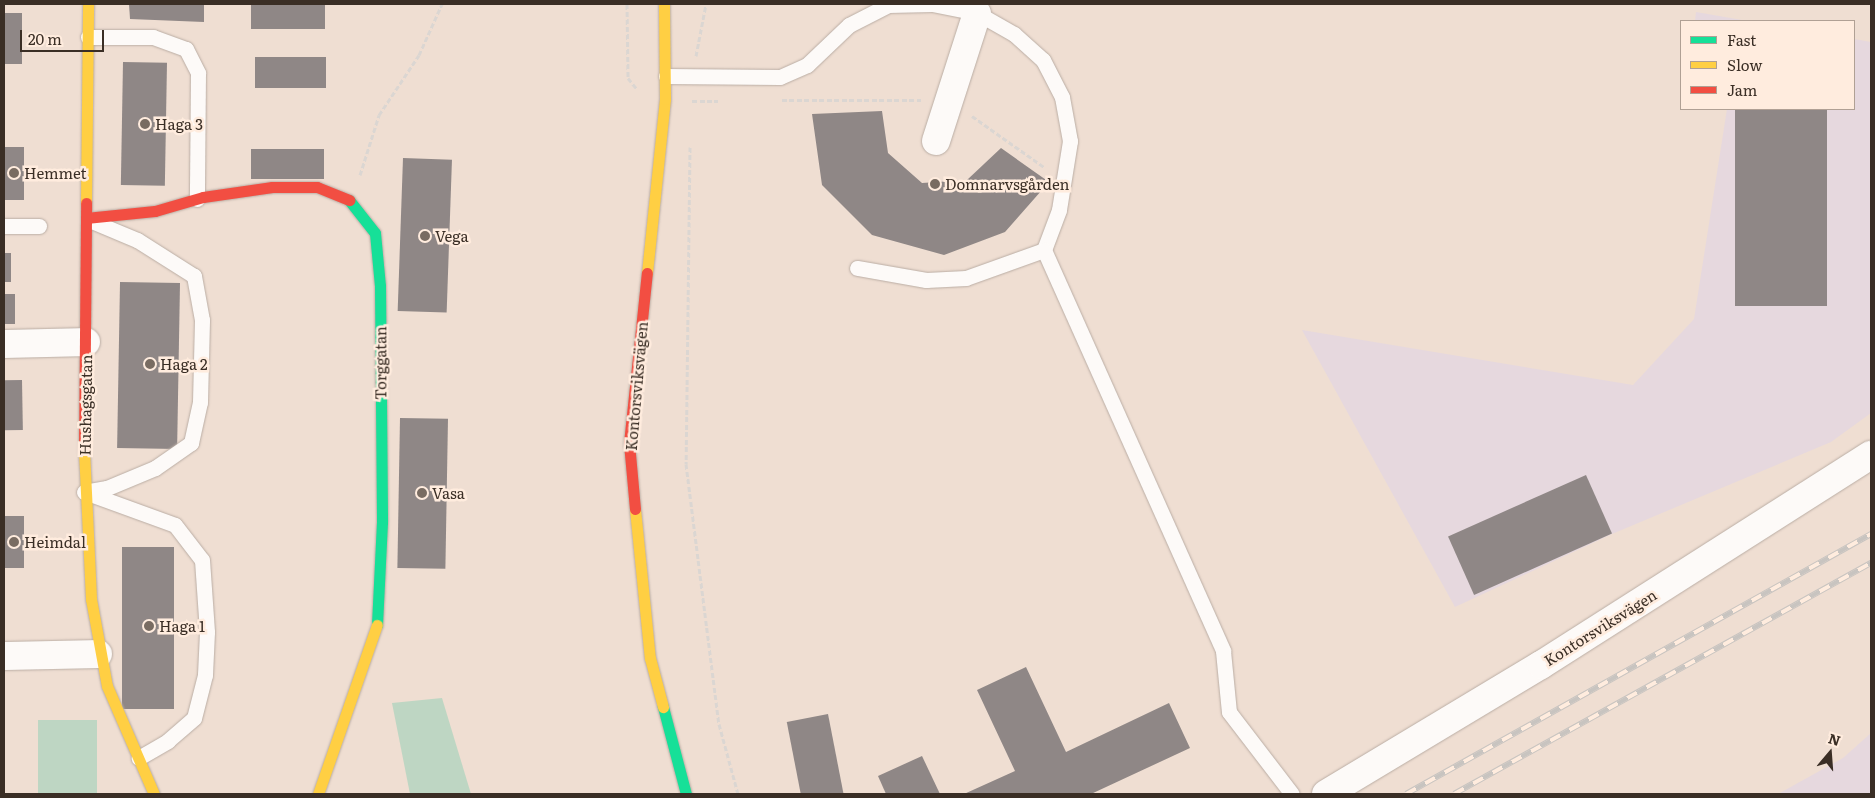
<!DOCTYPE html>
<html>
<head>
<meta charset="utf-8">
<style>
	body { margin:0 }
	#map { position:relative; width:1875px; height:798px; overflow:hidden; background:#efded2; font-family:Literata,serif }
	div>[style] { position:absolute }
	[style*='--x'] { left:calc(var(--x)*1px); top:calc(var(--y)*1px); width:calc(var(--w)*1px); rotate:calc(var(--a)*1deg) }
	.industrial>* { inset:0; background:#e6d8de }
	.green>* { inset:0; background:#bed6c3; transform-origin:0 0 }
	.building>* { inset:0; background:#8f8786; transform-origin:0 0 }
	.path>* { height:3px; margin-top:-1.5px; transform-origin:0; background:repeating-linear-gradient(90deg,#dbd6d2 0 5px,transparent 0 7.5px) }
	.roads { filter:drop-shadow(0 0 1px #baada4) drop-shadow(0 0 1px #baada4) }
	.lane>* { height:15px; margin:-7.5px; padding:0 7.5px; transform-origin:7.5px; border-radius:7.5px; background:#fdfaf8 }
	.street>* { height:28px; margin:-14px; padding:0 14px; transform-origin:14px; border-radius:14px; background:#fdfaf8 }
	.fast>* { height:11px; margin:-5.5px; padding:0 5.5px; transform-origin:5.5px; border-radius:5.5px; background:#16e098 }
	.slow>* { height:11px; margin:-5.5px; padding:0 5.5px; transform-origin:5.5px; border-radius:5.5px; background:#ffcf43 }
	.jam>* { height:11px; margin:-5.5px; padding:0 5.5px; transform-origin:5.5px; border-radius:5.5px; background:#f24e42 }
	.rail>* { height:5.5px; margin-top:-2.75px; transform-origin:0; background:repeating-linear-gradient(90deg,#ffecde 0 11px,#c8c4c0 0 22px); box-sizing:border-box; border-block:1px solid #c8c4c0 }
	.dots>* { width:14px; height:14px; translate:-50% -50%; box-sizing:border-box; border:2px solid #ffecde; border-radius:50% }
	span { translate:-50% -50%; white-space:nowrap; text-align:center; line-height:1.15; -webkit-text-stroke:5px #ffecde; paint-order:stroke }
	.poi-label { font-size:15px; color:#3a2e25 }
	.left { translate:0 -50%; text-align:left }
	.street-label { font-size:15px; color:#3a2e25 }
	.frame { position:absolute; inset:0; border:5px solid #3a2e25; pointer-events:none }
	.legend { position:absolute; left:1680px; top:20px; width:175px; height:90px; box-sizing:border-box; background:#ffecde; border:1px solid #b0a094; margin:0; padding:6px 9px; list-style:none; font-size:15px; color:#3a2e25 }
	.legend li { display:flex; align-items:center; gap:10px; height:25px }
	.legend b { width:25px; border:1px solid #b0a094 }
	.north { position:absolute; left:1805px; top:728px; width:50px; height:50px; -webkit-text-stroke:4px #ffecde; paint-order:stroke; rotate:18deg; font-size:14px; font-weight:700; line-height:20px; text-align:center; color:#3a2e25 }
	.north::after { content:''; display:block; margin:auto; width:18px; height:22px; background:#3a2e25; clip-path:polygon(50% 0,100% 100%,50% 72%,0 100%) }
	.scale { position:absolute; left:20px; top:30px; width:84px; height:22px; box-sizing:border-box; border:2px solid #3a2e25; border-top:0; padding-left:6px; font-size:15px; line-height:18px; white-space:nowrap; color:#3a2e25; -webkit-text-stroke:4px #ffecde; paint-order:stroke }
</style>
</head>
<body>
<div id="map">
	<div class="industrial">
		<i style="clip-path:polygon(1696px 12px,1748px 21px,1695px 21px)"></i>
		<i style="clip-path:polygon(1854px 39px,1871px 42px,1871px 413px,1831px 442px,1612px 534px,1455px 607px,1302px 330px,1633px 385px,1694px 319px,1727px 109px,1854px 109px)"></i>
		<i style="clip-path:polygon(1871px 733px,1871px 794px,1778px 794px,1843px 758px)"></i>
	</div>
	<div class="green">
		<i style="clip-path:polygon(442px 698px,471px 794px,410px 794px,392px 703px)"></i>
		<i style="left:38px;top:720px;width:59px;height:74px"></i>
	</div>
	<div class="building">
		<i style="clip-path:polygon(129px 4px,204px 4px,204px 22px,130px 19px)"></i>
		<i style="left:251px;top:4px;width:74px;height:25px"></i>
		<i style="left:4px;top:13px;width:18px;height:51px"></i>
		<i style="left:255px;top:57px;width:71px;height:31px"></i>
		<i style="left:123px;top:62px;width:44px;height:123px;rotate:1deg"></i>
		<i style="left:1735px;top:109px;width:92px;height:197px"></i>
		<i style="clip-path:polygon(882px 111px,888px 153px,922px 183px,967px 180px,1001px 148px,1049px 182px,1005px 232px,944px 255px,872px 235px,822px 185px,812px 114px)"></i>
		<i style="left:4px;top:147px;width:20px;height:53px"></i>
		<i style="left:324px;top:149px;width:30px;height:73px;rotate:90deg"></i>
		<i style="left:403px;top:158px;width:49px;height:153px;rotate:2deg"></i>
		<i style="left:4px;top:253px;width:7px;height:29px"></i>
		<i style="left:180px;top:283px;width:166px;height:60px;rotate:91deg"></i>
		<i style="left:4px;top:294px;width:11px;height:30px"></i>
		<i style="left:22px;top:380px;width:50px;height:18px;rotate:89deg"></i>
		<i style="left:400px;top:418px;width:48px;height:150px;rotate:1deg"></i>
		<i style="left:1586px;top:475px;width:64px;height:151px;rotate:66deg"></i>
		<i style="left:4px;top:516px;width:20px;height:52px"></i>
		<i style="left:174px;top:547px;width:162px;height:52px;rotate:90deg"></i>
		<i style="clip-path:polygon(1026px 667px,1066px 752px,1169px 703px,1190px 748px,1091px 794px,964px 794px,1015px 771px,977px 690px)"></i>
		<i style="left:828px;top:714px;width:81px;height:42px;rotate:79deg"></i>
		<i style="clip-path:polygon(922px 756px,940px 794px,886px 794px,878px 776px)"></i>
	</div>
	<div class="path">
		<i style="--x:627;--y:4;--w:74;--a:89.2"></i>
		<i style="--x:628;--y:78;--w:13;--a:51"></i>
		<i style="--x:696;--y:56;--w:53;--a:-79.1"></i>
		<i style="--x:782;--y:100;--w:139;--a:0"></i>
		<i style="--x:692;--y:101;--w:26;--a:0"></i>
		<i style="--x:972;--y:116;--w:88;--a:35.3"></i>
		<i style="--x:690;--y:147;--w:317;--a:90.7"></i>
		<i style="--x:686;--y:464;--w:262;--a:82.8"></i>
		<i style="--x:719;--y:724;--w:73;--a:74.8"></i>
		<i style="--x:360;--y:175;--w:63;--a:-72.4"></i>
		<i style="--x:379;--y:115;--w:72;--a:-56.3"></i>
		<i style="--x:419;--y:55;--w:56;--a:-65.7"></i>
	</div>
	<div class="roads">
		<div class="lane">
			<i style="--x:88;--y:37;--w:65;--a:0"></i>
			<i style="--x:153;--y:37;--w:35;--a:20"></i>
			<i style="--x:186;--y:49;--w:27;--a:63"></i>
			<i style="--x:198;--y:73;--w:126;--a:90.5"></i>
			<i style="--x:666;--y:76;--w:114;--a:0.5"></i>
			<i style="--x:780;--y:77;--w:30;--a:-24"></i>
			<i style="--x:807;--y:65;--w:58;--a:-43.6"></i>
			<i style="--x:849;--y:25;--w:44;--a:-27.1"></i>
			<i style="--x:888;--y:5;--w:44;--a:-1.3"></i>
			<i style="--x:932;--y:4;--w:46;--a:11.3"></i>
			<i style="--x:977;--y:13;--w:43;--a:29.6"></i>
			<i style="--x:1014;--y:34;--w:39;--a:42"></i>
			<i style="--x:1043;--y:60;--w:42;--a:62.8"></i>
			<i style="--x:1062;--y:97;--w:45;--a:79.7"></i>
			<i style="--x:1070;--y:141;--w:70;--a:99.1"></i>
			<i style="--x:1059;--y:210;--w:43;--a:110.6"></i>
			<i style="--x:1044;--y:250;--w:83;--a:160.3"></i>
			<i style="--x:966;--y:278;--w:40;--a:177.1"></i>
			<i style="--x:926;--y:280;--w:70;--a:-170.1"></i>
			<i style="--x:4;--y:226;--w:35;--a:0"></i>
			<i style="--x:1044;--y:250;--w:439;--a:65.9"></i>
			<i style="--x:1223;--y:651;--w:61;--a:84.4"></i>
			<i style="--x:1229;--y:712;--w:103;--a:52.5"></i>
			<i style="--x:84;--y:492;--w:23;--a:-10"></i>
			<i style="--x:107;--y:488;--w:52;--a:-22.6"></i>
			<i style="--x:155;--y:468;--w:44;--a:-34.8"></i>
			<i style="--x:191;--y:443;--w:42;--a:-77.6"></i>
			<i style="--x:200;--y:402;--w:82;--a:-88.6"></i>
			<i style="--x:202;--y:320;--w:45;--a:-100.3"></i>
			<i style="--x:194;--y:276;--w:67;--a:-147.7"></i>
			<i style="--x:137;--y:240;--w:47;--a:-157.3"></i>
			<i style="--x:90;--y:494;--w:90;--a:20"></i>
			<i style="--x:175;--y:525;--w:44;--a:52.4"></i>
			<i style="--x:202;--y:560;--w:72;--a:86"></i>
			<i style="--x:207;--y:632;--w:43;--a:92.7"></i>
			<i style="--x:205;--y:675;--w:44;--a:104.3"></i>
			<i style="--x:194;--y:718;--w:35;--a:139"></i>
			<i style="--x:168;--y:741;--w:34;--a:150"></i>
		</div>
		<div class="street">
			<i style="--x:936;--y:141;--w:134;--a:-72.2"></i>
			<i style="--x:4;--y:344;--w:82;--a:-1.4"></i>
			<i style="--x:4;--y:656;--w:94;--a:-1.2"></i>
			<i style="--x:1326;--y:794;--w:251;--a:-31"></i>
			<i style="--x:1541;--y:665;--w:391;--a:-32.5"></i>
		</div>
		<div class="fast">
			<i style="--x:349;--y:200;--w:42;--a:51.8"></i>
			<i style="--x:375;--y:233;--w:53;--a:84.6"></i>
			<i style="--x:380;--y:286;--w:236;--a:89.5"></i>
			<i style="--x:382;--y:522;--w:103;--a:92.8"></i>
			<i style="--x:663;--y:707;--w:90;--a:75.2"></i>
		</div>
		<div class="slow">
			<i style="--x:86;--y:203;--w:199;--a:-89.4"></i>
			<i style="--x:647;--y:273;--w:175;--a:-84.1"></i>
			<i style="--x:665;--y:99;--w:95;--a:-90.6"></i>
			<i style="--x:84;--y:450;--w:149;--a:87.3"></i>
			<i style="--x:91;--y:599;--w:88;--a:79.6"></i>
			<i style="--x:107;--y:686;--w:118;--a:66.5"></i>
			<i style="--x:635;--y:509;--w:150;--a:84.3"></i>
			<i style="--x:650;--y:658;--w:51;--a:75.1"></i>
			<i style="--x:318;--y:794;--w:179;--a:-70.8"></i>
		</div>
		<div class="jam">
			<i style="--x:86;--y:218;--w:69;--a:-5.8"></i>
			<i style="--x:155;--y:211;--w:50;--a:-16.3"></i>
			<i style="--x:203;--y:197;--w:70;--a:-8.2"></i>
			<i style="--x:272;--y:187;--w:45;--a:0"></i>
			<i style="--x:317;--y:187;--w:35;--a:22"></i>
			<i style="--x:84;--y:450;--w:247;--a:-89.5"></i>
			<i style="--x:635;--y:509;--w:66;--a:-95.2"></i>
			<i style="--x:629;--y:443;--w:171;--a:-84"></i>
		</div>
	</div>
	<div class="rail">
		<i style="--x:1406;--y:794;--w:533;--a:-29.21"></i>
		<i style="--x:1454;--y:794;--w:477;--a:-29"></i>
	</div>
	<div class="dots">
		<i style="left:145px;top:124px;background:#796c62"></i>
		<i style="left:14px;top:173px;background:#796c62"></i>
		<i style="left:935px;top:184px;background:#796c62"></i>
		<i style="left:425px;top:236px;background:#796c62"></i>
		<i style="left:150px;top:364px;background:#796c62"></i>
		<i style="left:422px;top:493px;background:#796c62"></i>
		<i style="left:14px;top:542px;background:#796c62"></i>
		<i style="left:149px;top:626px;background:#796c62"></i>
	</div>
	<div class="poi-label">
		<span class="left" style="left:155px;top:124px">Haga 3</span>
		<span class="left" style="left:24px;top:173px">Hemmet</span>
		<span class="left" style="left:945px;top:184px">Domnarvsgården</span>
		<span class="left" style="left:435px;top:236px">Vega</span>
		<span class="left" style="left:160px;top:364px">Haga 2</span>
		<span class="left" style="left:432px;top:493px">Vasa</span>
		<span class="left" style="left:24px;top:542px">Heimdal</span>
		<span class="left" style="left:159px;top:626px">Haga 1</span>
	</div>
	<div class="street-label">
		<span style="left:380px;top:363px;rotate:-90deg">Torggatan</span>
		<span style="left:636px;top:386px;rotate:-85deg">Kontorsviksvägen</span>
		<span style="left:85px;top:405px;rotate:-89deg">Hushagsgatan</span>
		<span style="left:1600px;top:627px;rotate:-32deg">Kontorsviksvägen</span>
	</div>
	<div class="frame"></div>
	<ul class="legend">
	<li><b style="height:6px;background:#16e098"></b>Fast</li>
	<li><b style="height:6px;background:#ffcf43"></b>Slow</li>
	<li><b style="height:6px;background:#f24e42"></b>Jam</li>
	</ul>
	<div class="north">N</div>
	<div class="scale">20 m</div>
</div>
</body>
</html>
